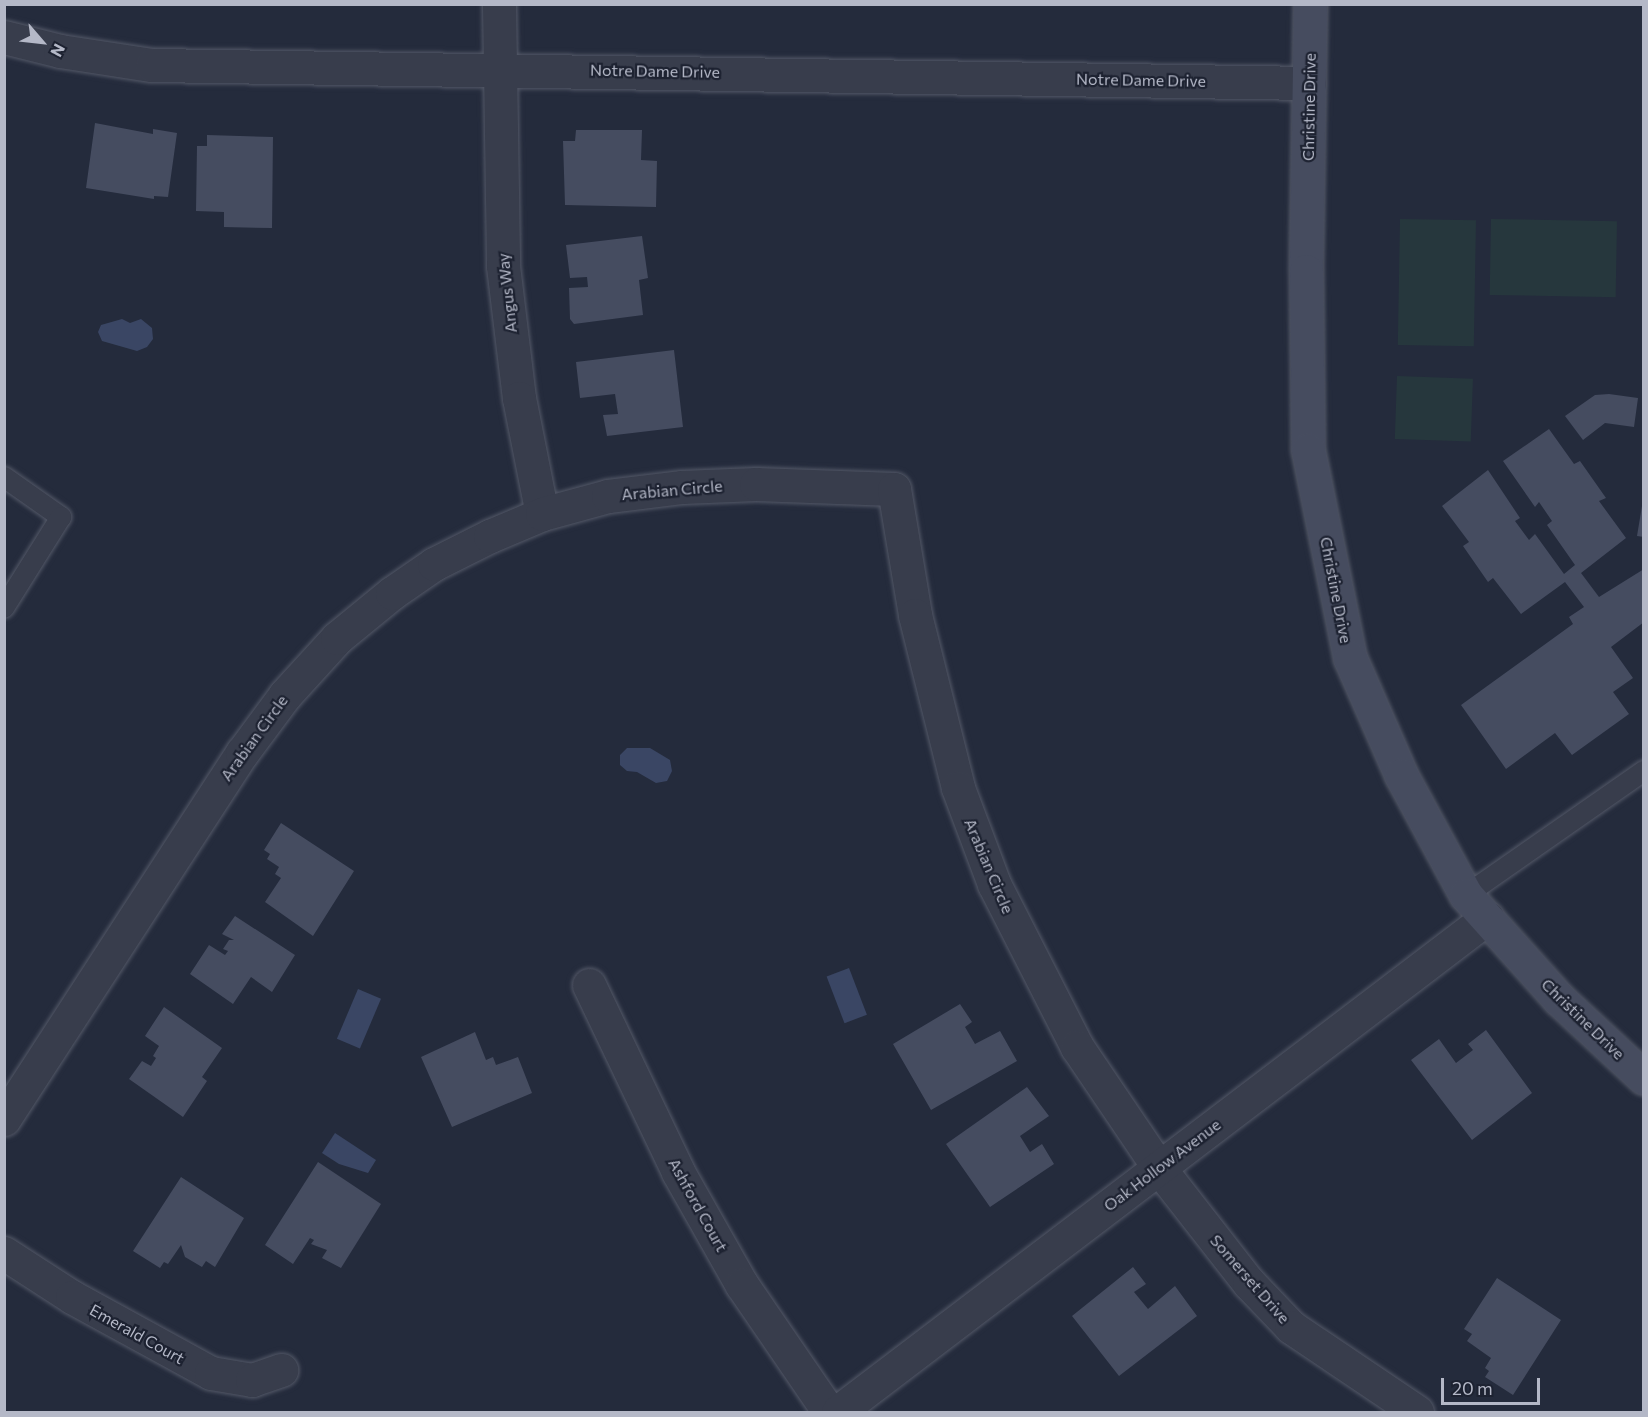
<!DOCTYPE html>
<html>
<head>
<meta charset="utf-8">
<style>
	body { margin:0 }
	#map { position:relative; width:1648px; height:1417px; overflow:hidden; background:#242b3c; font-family:Commissioner,sans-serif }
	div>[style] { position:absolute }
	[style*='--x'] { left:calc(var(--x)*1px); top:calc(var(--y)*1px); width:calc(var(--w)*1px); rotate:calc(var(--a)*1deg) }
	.green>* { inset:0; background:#26373d; transform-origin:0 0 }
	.water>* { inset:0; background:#3a4664; transform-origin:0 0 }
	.building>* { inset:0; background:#454c60 }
	.roads { filter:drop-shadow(0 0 2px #535867) drop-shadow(0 0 2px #535867) }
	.lane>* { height:20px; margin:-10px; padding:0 10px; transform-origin:10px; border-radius:10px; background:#383d4c }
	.street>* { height:33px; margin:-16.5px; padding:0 16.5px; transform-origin:16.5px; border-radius:16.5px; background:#383d4c }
	.secondary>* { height:33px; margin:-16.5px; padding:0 16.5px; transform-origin:16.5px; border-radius:16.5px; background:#464c5f }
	span { translate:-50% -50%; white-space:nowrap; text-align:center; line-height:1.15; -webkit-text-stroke:4.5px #1d2231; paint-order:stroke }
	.street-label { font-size:16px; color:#b4b8c7 }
	.frame { position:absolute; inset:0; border:6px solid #b4b8c7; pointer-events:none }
	.north { position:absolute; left:12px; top:12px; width:60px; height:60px; -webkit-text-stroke:4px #1d2231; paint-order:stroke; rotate:118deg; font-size:16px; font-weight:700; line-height:24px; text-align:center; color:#b4b8c7 }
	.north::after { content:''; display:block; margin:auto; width:21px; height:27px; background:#b4b8c7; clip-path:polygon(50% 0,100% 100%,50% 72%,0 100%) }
	.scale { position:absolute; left:1441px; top:1378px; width:99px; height:27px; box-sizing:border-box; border:3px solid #b4b8c7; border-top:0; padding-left:8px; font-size:18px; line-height:21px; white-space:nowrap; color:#b4b8c7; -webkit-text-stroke:4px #1d2231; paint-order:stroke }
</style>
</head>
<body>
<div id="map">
	<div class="green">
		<i style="left:1400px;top:219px;width:76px;height:126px;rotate:1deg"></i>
		<i style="left:1491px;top:219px;width:126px;height:76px;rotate:1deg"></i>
		<i style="left:1397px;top:376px;width:76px;height:63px;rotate:2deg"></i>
	</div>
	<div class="water">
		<i style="clip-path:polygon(122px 319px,130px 323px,141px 319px,152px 328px,153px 339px,147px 347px,137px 351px,102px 341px,98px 332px,101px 325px)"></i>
		<i style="clip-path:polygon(627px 748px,650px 748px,670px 760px,672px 771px,667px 781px,656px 783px,637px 772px,627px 771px,620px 765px,620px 755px)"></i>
		<i style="left:849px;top:968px;width:50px;height:24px;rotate:69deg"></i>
		<i style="left:358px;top:989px;width:25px;height:54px;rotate:23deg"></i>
		<i style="clip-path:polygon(335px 1133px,376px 1160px,368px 1173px,339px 1164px,322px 1153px)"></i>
	</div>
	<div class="building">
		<i style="clip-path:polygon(95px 123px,153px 134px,153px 129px,177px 133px,168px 197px,154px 196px,154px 199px,86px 188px)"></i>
		<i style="clip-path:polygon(576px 130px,642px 130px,641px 160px,657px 161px,656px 207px,565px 205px,563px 141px,575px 141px)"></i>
		<i style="clip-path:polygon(207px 135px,273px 137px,272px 228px,224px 227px,224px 212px,196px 211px,197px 146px,207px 146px)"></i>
		<i style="clip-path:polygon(642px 236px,648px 278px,639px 280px,643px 315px,574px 324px,570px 319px,569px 288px,588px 287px,587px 277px,570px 278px,566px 245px)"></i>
		<i style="clip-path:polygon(674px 350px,683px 427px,607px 436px,603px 415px,618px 414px,615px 394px,580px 398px,576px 362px)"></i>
		<i style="clip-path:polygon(1609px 394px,1638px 398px,1634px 427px,1605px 423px,1583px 440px,1565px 416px,1595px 395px)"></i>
		<i style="clip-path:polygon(1549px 429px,1574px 464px,1580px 461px,1606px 498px,1599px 501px,1626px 538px,1581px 573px,1599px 597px,1644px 569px,1644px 622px,1611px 647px,1633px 678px,1613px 692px,1629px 714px,1572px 755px,1555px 733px,1506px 769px,1461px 705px,1573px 624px,1569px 617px,1584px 607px,1565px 582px,1521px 614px,1493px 578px,1488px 582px,1463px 546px,1469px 542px,1442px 506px,1488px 470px,1520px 518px,1515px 521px,1529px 540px,1535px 534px,1564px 574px,1575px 565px,1547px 525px,1552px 521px,1539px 502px,1535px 507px,1503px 461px)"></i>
		<i style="clip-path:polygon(1642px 506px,1644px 506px,1644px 537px,1637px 536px)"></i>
		<i style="clip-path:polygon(281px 823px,354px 871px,313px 936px,265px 902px,281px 878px,275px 874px,279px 867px,267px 859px,270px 854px,264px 850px)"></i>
		<i style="clip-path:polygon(235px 916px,295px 955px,272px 992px,251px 977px,233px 1004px,190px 974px,209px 945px,225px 955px,228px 951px,223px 949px,229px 940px,234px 940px,222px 934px)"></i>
		<i style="clip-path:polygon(960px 1004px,972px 1022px,965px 1027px,975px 1044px,1000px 1031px,1017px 1061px,931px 1110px,893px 1044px)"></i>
		<i style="clip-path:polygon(164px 1007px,222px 1048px,202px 1077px,207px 1081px,183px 1117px,129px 1079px,142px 1061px,151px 1066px,156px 1058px,153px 1056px,159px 1046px,145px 1036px)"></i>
		<i style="clip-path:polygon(1486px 1030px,1532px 1093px,1472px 1140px,1411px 1060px,1439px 1039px,1456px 1063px,1473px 1050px,1468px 1044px)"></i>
		<i style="clip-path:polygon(475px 1032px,486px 1060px,493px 1057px,496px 1065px,518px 1057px,532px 1093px,452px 1127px,421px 1057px)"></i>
		<i style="clip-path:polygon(1027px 1087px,1049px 1116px,1020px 1136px,1030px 1152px,1042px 1144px,1054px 1164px,990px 1207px,946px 1144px)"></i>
		<i style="clip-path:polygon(318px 1162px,381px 1204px,341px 1268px,322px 1258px,327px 1250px,311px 1244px,314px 1240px,310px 1238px,293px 1264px,265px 1245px)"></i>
		<i style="clip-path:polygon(181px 1177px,244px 1218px,215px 1267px,206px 1261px,202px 1267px,185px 1257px,181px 1245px,168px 1264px,164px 1262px,160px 1268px,133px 1251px)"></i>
		<i style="clip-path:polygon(1133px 1267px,1146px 1284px,1134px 1292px,1148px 1309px,1175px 1286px,1197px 1316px,1119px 1376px,1072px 1316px)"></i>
		<i style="clip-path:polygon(1497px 1278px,1561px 1320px,1513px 1395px,1485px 1377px,1489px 1371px,1485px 1368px,1491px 1358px,1467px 1341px,1472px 1334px,1464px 1329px)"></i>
	</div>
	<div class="roads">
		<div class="lane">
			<i style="--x:4;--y:477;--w:70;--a:35.1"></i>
			<i style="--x:61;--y:517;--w:107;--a:122.1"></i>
			<i style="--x:1466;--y:895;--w:217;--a:-34.9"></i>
		</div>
		<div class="street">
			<i style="--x:499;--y:4;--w:262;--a:89.1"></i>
			<i style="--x:503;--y:266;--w:133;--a:83.1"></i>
			<i style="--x:519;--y:398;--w:118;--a:78.8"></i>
			<i style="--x:4;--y:37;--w:58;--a:14"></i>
			<i style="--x:60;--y:51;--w:93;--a:8.7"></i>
			<i style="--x:152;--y:65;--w:1157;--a:0.89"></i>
			<i style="--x:589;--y:985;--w:207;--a:64.5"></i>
			<i style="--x:678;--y:1172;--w:130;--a:60.5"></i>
			<i style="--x:742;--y:1285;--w:154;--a:55.6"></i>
			<i style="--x:4;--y:1119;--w:437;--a:-57"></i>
			<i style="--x:242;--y:753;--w:72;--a:-53.4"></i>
			<i style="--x:285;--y:695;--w:77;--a:-47.6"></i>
			<i style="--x:337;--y:638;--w:71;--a:-39.3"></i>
			<i style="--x:392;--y:593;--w:51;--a:-34.6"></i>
			<i style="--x:434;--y:564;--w:63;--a:-26.6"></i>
			<i style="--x:490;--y:536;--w:56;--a:-22.9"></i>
			<i style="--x:542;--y:514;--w:68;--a:-15.3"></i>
			<i style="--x:608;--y:496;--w:75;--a:-6.9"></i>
			<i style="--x:682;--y:487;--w:74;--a:-2.3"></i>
			<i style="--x:756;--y:484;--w:138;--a:2.1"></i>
			<i style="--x:894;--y:489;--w:128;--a:80.5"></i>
			<i style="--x:915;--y:615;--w:178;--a:76"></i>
			<i style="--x:958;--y:788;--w:103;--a:69.4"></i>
			<i style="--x:994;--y:884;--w:183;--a:63"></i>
			<i style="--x:1077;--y:1047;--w:146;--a:55.9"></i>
			<i style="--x:1159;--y:1168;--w:146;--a:52"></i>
			<i style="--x:1249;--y:1283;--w:61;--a:46.3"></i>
			<i style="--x:1291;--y:1327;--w:152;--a:34"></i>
			<i style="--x:4;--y:1253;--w:81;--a:32.9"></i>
			<i style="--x:72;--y:1297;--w:158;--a:28.7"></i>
			<i style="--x:211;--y:1373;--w:42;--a:9.7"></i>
			<i style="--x:252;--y:1380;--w:31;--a:-19"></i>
			<i style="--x:838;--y:1412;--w:816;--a:-37.28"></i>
		</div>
		<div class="secondary">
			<i style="--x:1310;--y:4;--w:267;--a:90.9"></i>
			<i style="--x:1306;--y:271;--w:179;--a:89.4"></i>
			<i style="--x:1308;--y:450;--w:212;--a:78.6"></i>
			<i style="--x:1350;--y:658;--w:128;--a:66.4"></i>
			<i style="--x:1401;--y:775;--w:136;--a:61.6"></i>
			<i style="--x:1466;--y:895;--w:140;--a:48.2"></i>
			<i style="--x:1559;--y:999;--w:116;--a:42.9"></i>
		</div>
	</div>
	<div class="street-label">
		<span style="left:655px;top:71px;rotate:1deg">Notre Dame Drive</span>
		<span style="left:1141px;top:80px;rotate:1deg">Notre Dame Drive</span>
		<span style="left:1309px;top:107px;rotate:-89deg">Christine Drive</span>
		<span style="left:507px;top:293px;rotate:-96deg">Angus Way</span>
		<span style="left:672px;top:490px;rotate:-5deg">Arabian Circle</span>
		<span style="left:1336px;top:590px;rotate:79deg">Christine Drive</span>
		<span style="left:254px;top:738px;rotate:-54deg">Arabian Circle</span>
		<span style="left:989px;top:866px;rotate:67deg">Arabian Circle</span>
		<span style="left:1583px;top:1019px;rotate:44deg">Christine Drive</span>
		<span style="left:1162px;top:1165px;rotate:-37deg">Oak Hollow Avenue</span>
		<span style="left:698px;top:1205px;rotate:61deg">Ashford Court</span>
		<span style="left:1250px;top:1279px;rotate:49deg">Somerset Drive</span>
		<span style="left:137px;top:1334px;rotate:29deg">Emerald Court</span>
	</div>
	<div class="frame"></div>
	<div class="north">N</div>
	<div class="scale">20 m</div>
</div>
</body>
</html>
